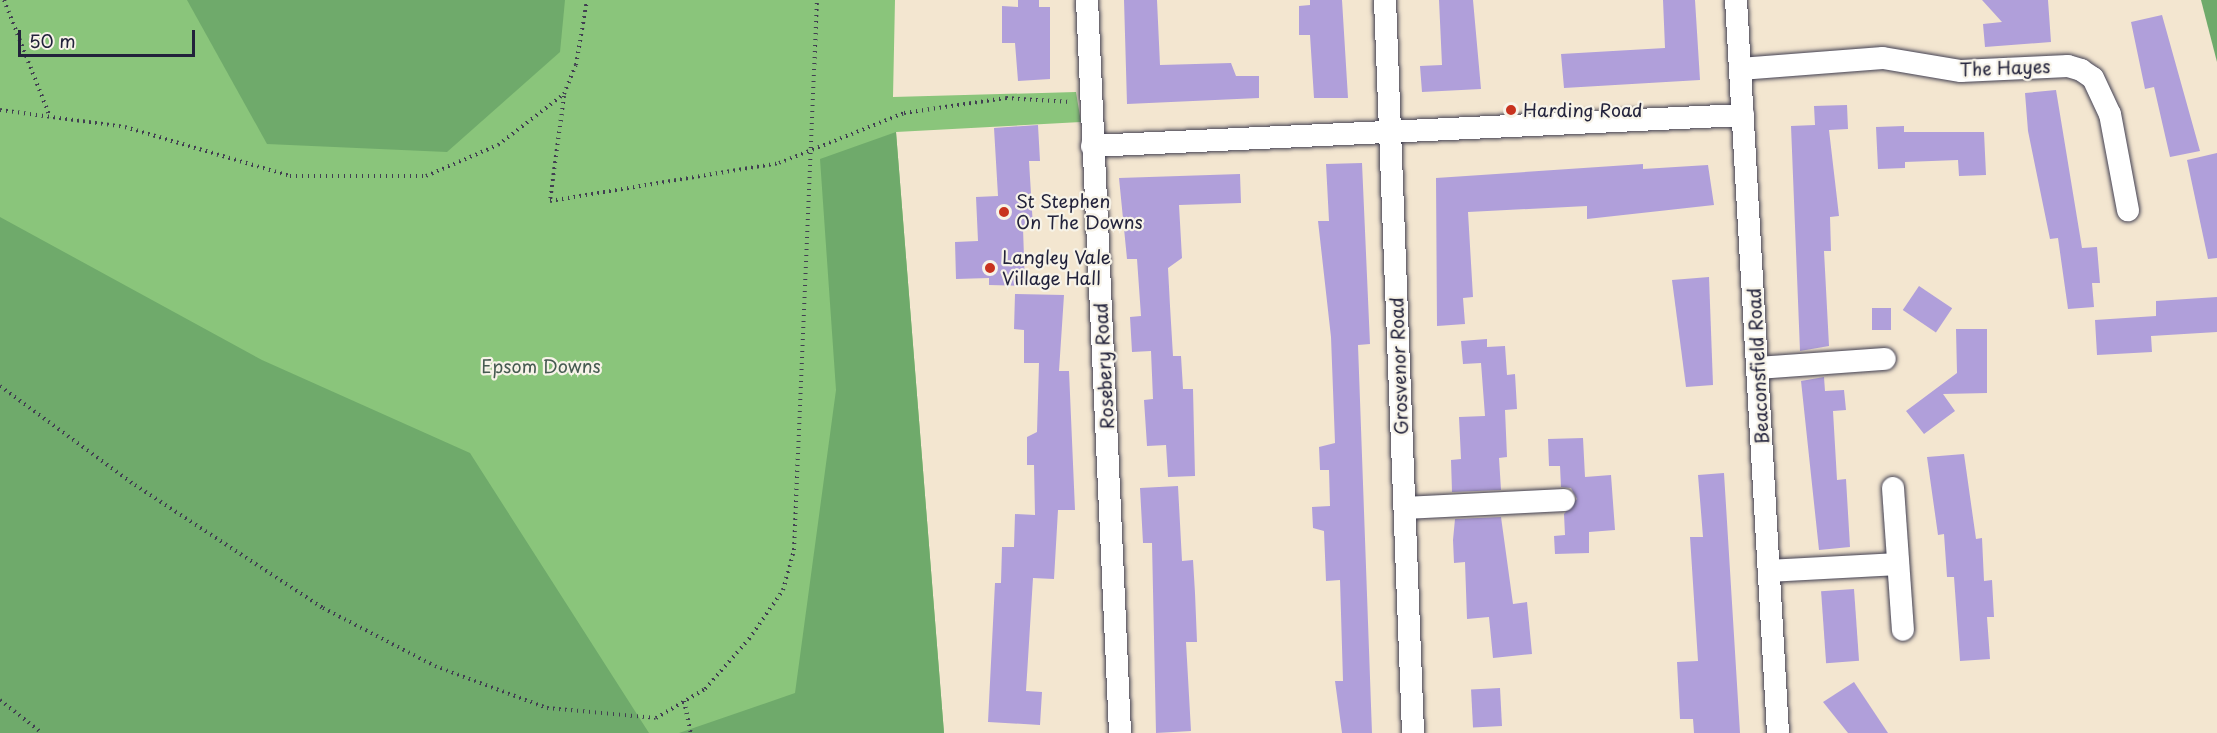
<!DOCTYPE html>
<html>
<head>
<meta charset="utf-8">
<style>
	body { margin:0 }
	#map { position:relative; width:2217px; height:733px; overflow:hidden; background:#f3e6d0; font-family:"Playpen Sans",sans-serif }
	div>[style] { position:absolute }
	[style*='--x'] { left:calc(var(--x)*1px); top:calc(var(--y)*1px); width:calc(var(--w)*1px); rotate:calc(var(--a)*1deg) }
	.green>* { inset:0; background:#8ac57b }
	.forest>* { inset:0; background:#6faa6b }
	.building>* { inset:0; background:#b09fda; transform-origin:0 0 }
	.path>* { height:4px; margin-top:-2px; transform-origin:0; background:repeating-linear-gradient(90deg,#413f51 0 1.5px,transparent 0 6px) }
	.roads { filter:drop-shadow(0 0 2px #413f51) drop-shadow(0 0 2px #413f51) }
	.street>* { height:22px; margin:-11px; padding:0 11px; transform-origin:11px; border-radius:11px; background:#fff }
	.dots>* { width:16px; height:16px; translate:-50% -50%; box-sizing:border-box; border:3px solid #f7f3e8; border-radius:50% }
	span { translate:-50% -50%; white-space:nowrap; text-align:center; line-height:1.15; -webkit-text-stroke:4.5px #f7f3e8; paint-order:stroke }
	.street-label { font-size:18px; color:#22223b }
	.poi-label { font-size:18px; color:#22223b }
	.left { translate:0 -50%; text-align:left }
	.park-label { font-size:18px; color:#465b51 }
	.scale { position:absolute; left:18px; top:30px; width:177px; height:27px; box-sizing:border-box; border:3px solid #22223b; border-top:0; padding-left:8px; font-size:18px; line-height:21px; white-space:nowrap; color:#22223b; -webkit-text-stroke:4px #f7f3e8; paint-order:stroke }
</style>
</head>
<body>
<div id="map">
	<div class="green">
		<i style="clip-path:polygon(0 0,895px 0,893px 97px,1076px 92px,1081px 122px,896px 132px,944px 733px,0 733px)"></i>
	</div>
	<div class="forest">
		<i style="clip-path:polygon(187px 0,565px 0,560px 52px,447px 152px,267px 144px)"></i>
		<i style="clip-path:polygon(2201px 0,2217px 0,2217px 62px)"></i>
		<i style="clip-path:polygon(896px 132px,944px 733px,679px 733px,795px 693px,836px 390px,820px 159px)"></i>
		<i style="clip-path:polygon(0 217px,262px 360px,470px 453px,649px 733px,0 733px)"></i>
	</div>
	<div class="building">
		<i style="clip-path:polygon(1018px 0,1039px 0,1039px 7px,1050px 7px,1050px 79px,1018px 81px,1015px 43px,1002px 43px,1002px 6px,1018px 7px)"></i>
		<i style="clip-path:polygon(1124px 0,1157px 0,1160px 65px,1231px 63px,1236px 76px,1259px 76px,1259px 98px,1127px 104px)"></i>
		<i style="clip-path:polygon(1310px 0,1342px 0,1348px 98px,1314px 98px,1310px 35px,1299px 35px,1299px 6px,1310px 5px)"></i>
		<i style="clip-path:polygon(1439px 0,1473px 0,1481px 89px,1422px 92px,1420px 66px,1442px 65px)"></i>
		<i style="clip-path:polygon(1663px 0,1695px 0,1700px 80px,1564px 88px,1561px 54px,1665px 48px)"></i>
		<i style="clip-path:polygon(1982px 0,2048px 0,2051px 42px,1985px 47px,1983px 24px,2002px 22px)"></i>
		<i style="clip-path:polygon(2162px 15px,2200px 151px,2170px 157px,2154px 87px,2145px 89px,2131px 22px)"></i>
		<i style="clip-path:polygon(2056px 90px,2082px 248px,2097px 247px,2100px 283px,2092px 283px,2094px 307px,2068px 309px,2058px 238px,2050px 239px,2028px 131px,2025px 93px)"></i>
		<i style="clip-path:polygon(1847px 105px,1848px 129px,1829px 130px,1839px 216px,1830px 217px,1831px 251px,1824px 251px,1829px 346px,1800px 351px,1791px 126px,1815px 125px,1814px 106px)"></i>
		<i style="clip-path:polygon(1038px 125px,1040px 161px,1029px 161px,1033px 227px,1023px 228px,1025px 286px,989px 285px,989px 278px,956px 279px,955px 242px,978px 241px,976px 197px,998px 196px,994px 128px)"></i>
		<i style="clip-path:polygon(1904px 126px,1904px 132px,1984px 132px,1986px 175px,1959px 176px,1958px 160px,1905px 162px,1905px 168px,1878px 169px,1876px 127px)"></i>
		<i style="clip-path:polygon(2217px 153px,2217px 258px,2208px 259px,2187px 160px)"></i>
		<i style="clip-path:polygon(1362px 163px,1370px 344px,1358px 345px,1372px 733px,1342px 733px,1335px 681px,1343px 681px,1340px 580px,1326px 581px,1324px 531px,1313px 528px,1312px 507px,1330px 506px,1329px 470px,1320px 470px,1319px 447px,1335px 443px,1331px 337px,1318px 221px,1329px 221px,1326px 164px)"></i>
		<i style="clip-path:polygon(1643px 164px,1643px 169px,1708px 165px,1714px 205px,1587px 219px,1587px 206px,1468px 212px,1473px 297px,1463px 298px,1465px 324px,1437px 326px,1436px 178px)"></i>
		<i style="clip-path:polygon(1240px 174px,1241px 203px,1179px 205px,1182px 258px,1168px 268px,1170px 306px,1173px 356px,1181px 356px,1183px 389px,1193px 389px,1195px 476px,1168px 477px,1166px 445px,1147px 446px,1144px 400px,1153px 399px,1151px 351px,1132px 352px,1130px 317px,1141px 316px,1137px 259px,1127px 259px,1119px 178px)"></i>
		<i style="clip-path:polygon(1709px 277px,1713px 385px,1686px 387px,1672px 280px)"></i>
		<i style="left:1919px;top:286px;width:40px;height:29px;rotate:34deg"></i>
		<i style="clip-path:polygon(1015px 294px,1064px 295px,1059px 371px,1069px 371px,1075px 510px,1058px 510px,1054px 579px,1033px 578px,1026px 691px,1042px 692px,1040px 725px,988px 722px,995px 583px,1001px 583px,1002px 547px,1014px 547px,1015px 514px,1035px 515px,1034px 465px,1027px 465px,1027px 437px,1037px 432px,1039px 363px,1024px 363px,1024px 330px,1014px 329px)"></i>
		<i style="clip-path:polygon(2217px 297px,2217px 332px,2151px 336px,2152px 352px,2097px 355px,2095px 320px,2156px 316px,2156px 301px)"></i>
		<i style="left:1891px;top:308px;width:22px;height:19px;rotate:90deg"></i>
		<i style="clip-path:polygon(1956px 329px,1987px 329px,1987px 393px,1943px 394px,1955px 411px,1924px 434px,1906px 411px,1957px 373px)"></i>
		<i style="clip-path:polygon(1487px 339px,1487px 347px,1505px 346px,1507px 375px,1515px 374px,1517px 409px,1505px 410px,1507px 457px,1499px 458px,1501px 490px,1452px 492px,1451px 460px,1461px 459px,1459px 417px,1485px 416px,1481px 363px,1463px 364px,1461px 341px)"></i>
		<i style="clip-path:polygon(1824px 377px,1825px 391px,1844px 390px,1846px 410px,1833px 411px,1837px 480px,1846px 479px,1850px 547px,1819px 550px,1801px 381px)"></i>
		<i style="clip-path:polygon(1583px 438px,1585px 477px,1611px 475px,1615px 530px,1589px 532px,1589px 553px,1555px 554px,1554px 536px,1565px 535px,1564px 514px,1577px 499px,1571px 488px,1561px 487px,1560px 466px,1549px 466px,1548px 439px)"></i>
		<i style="clip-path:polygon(1964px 454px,1976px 539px,1982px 538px,1984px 581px,1992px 580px,1994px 617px,1987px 617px,1990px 659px,1960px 661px,1954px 577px,1947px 577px,1944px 534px,1938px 535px,1927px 457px)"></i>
		<i style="clip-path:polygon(1724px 473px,1740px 733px,1694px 733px,1693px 719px,1680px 719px,1677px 662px,1698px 661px,1690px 537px,1703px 537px,1698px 475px)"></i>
		<i style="clip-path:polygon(1178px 486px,1182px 561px,1193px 560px,1195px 593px,1197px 642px,1186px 642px,1191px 731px,1156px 733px,1152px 543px,1143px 543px,1140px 488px)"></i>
		<i style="clip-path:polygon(1501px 517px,1513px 604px,1527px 602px,1532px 654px,1493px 658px,1489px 617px,1467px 619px,1465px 562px,1454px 563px,1453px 540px,1455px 519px)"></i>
		<i style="left:1854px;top:589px;width:72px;height:33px;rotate:86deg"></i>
		<i style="clip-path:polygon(1854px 682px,1888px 733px,1848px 733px,1823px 702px)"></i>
		<i style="left:1500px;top:688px;width:38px;height:29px;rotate:87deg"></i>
	</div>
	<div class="path">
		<i style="--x:4;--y:0;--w:126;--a:68.5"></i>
		<i style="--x:564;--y:96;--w:106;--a:97.6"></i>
		<i style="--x:550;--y:201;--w:232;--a:-9.4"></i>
		<i style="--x:779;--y:163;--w:135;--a:-21.8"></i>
		<i style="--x:904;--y:113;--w:103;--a:-8.4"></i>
		<i style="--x:1006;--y:98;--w:64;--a:3.6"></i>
		<i style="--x:0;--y:110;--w:126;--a:7.7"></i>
		<i style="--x:125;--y:127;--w:172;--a:16.5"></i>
		<i style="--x:290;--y:176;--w:136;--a:0"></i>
		<i style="--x:426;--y:176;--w:78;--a:-23.3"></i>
		<i style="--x:498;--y:145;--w:83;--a:-37.7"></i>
		<i style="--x:564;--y:94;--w:31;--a:-68"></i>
		<i style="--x:576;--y:65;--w:66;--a:-80.4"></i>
		<i style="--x:0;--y:386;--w:167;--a:36.3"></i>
		<i style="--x:135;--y:485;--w:225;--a:33.2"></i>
		<i style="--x:323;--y:608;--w:126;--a:27.4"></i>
		<i style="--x:435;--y:666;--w:120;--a:20.6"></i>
		<i style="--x:547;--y:708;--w:109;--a:5.2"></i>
		<i style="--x:656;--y:718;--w:57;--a:-30.6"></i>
		<i style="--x:705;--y:689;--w:67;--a:-48.7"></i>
		<i style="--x:749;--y:639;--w:60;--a:-55.2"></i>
		<i style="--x:783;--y:590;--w:41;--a:-74.6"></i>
		<i style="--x:794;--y:550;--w:550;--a:-87.61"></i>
		<i style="--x:0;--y:700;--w:53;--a:38.2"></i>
		<i style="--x:684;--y:701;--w:33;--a:78"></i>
	</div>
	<div class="roads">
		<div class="street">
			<i style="--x:1087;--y:0;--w:734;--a:87.42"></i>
			<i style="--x:1385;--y:0;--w:734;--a:87.81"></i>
			<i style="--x:1736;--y:0;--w:734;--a:86.72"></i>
			<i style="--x:1740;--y:69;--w:143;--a:-4.4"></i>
			<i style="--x:1883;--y:58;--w:79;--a:9.5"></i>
			<i style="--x:1961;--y:71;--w:107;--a:-2.7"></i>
			<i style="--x:2068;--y:66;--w:14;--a:17"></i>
			<i style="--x:2081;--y:70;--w:14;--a:34"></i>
			<i style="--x:2093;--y:78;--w:40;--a:65"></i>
			<i style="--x:2110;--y:114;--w:98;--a:79.4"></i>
			<i style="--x:1092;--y:146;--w:652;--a:-2.73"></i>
			<i style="--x:1758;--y:368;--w:127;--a:-4.1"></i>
			<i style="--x:1893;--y:488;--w:142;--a:86"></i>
			<i style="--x:1405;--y:508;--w:159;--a:-2.9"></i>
			<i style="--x:1769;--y:571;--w:128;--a:-3.1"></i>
		</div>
	</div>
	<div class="dots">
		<i style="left:1511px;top:110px;background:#c8321e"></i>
		<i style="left:1004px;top:212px;background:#c8321e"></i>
		<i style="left:990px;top:268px;background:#c8321e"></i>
	</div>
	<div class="street-label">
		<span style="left:2005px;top:68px;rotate:-2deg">The Hayes</span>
		<span style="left:1104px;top:366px;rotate:-93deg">Rosebery Road</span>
		<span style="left:1399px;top:366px;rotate:-92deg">Grosvenor Road</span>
		<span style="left:1758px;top:366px;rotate:-93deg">Beaconsfield Road</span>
	</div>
	<div class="poi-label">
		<span class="left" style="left:1523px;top:110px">Harding Road</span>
		<span class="left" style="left:1016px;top:212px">St Stephen<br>On The Downs</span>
		<span class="left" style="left:1002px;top:268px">Langley Vale<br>Village Hall</span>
	</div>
	<div class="park-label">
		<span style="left:541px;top:366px">Epsom Downs</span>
	</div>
	<div class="scale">50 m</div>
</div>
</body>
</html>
